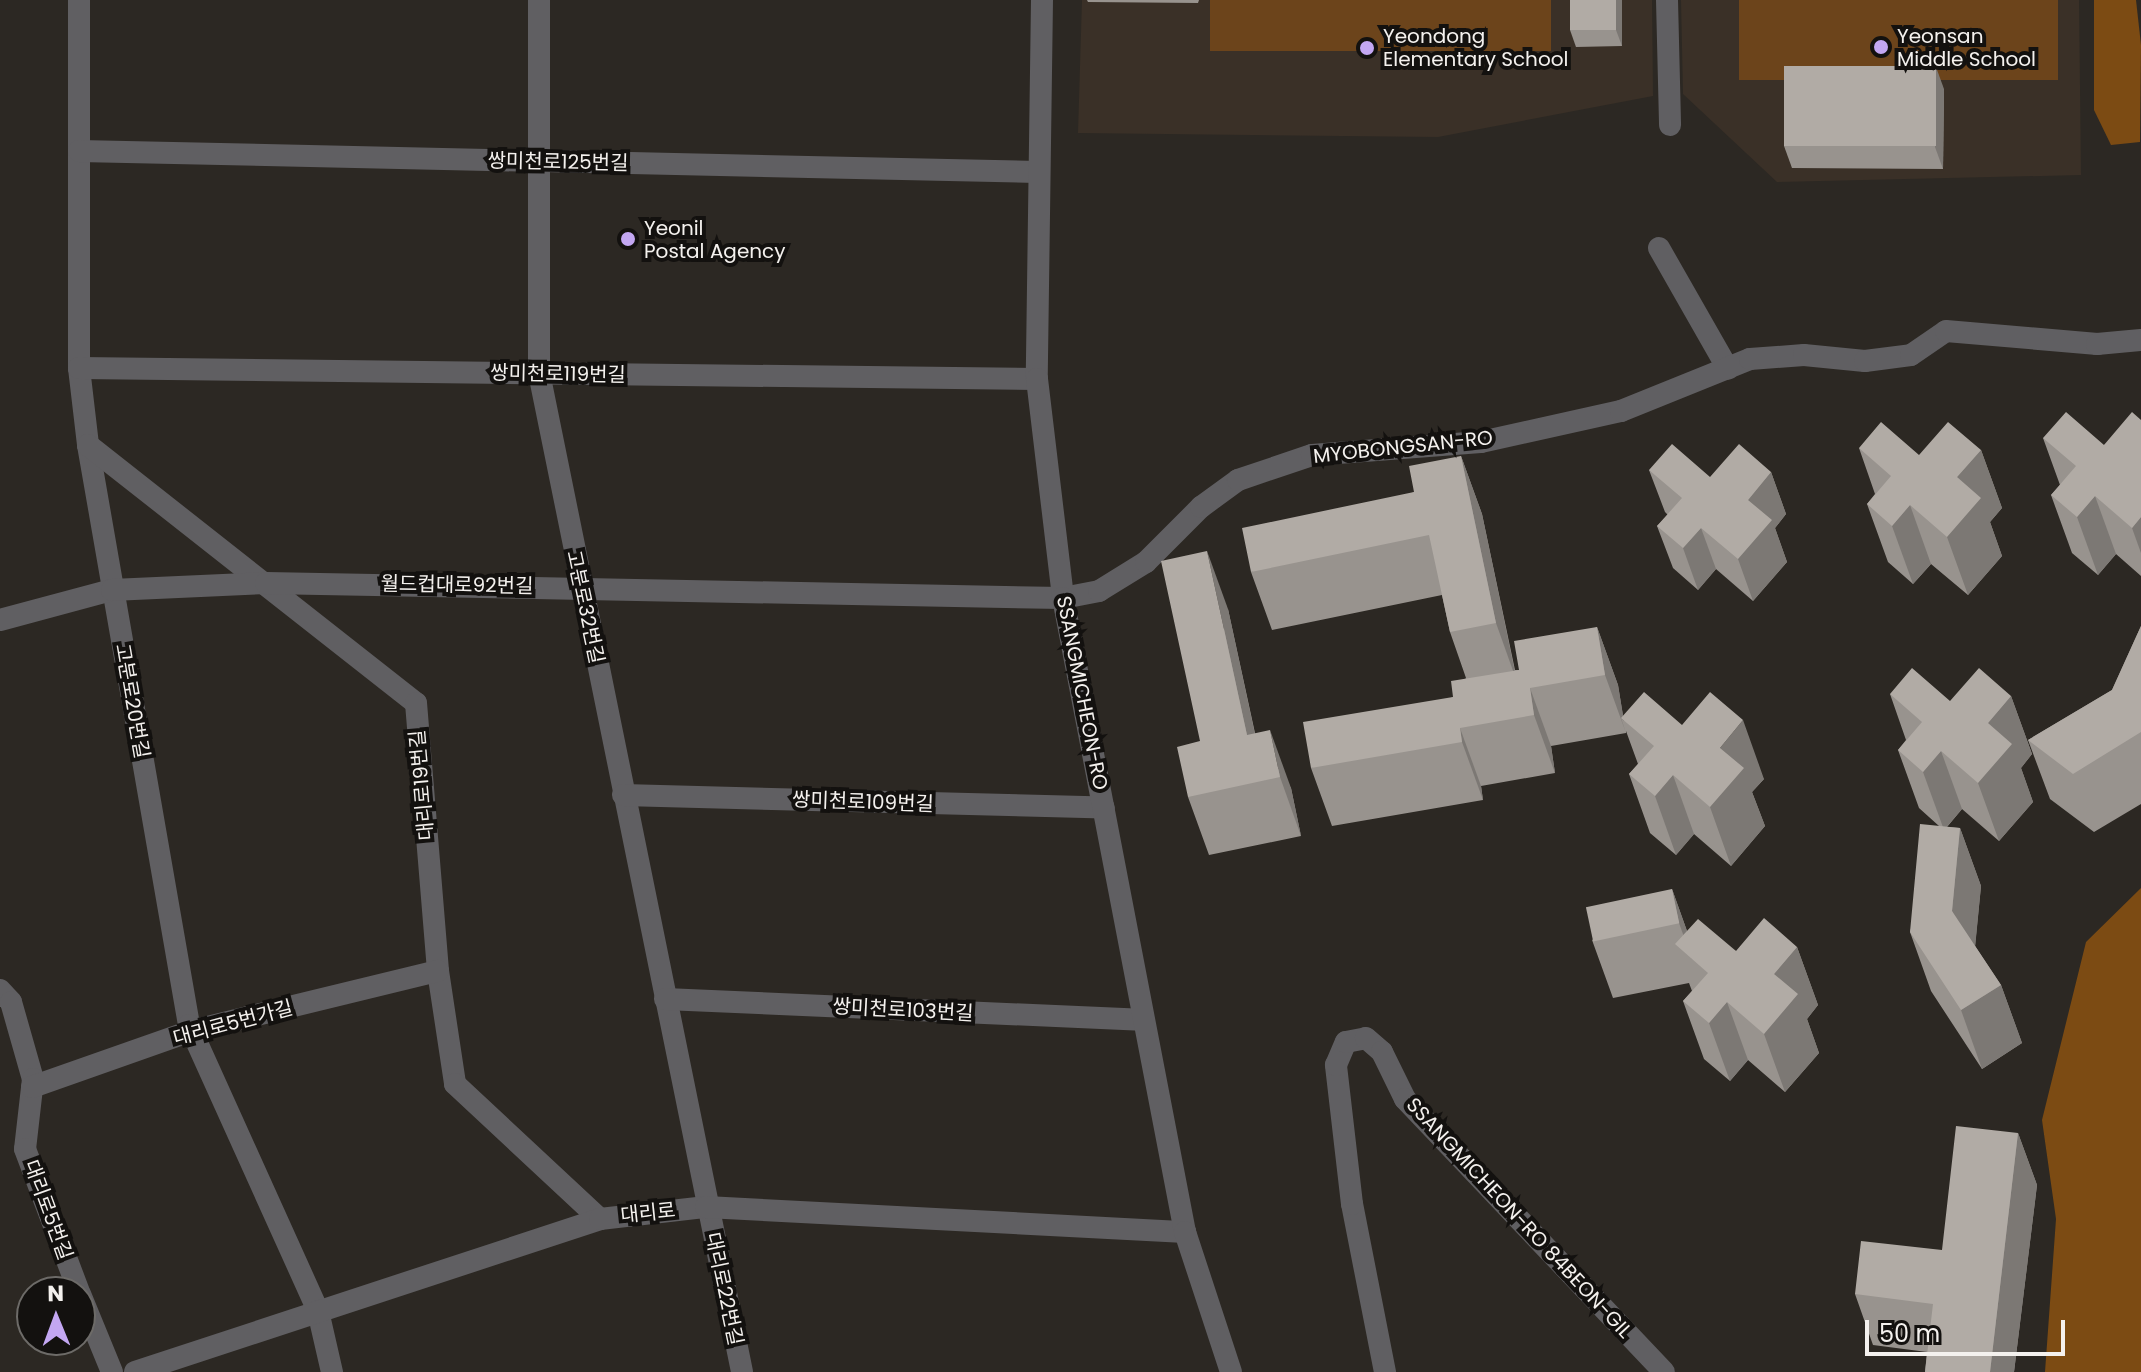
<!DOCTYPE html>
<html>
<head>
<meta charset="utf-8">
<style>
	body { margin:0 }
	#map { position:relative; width:2141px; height:1372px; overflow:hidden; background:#2c2823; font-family:Poppins,"Noto Sans KR",sans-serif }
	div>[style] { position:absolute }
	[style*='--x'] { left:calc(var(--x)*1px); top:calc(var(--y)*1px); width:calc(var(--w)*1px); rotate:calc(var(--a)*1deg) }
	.built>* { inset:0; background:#3a3027 }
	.green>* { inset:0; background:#6c441b; transform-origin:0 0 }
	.forest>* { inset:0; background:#7c4b13 }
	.minor>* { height:22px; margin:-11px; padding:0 11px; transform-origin:11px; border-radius:11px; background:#605f62 }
	.tertiary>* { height:22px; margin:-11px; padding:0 11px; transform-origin:11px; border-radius:11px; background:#605f62 }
	.wall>* { inset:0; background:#98938e }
	.shaded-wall>* { inset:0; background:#7c7874 }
	.building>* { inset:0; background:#b1aba5; transform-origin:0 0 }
	.dots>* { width:22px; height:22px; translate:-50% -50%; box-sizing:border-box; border:4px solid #13110f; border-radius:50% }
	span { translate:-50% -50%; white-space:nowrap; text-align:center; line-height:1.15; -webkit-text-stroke:8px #13110f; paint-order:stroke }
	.poi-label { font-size:20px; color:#f4f1ee }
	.left { translate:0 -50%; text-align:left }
	.street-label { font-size:20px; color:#f4f1ee }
	.north { position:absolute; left:16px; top:1276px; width:80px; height:80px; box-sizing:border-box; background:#13110f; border:2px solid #6d6b68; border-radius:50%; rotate:359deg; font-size:22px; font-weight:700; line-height:32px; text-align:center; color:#f4f1ee }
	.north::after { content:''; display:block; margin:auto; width:28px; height:36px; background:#c3a7f2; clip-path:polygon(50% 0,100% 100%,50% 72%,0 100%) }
	.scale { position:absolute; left:1865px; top:1320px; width:200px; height:36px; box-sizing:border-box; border:4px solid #f4f1ee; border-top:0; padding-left:10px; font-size:24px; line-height:28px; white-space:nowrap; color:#f4f1ee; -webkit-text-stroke:6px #13110f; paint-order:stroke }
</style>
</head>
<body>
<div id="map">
	<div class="built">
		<i style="clip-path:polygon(1082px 0,1652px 0,1653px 96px,1438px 137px,1078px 133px)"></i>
		<i style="clip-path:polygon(1681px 0,2079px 0,2081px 175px,1777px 182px,1683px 94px)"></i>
	</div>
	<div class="green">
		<i style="left:1210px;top:0;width:341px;height:51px"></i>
		<i style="left:1739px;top:0;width:319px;height:80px"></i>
	</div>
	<div class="forest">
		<i style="clip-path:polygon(2094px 0,2136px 0,2141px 45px,2140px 142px,2111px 145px,2094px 110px)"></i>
		<i style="clip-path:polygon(2141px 888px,2141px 1372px,2045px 1372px,2056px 1219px,2042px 1120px,2086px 942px)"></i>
	</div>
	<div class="minor">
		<i style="--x:79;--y:0;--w:368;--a:90"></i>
		<i style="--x:79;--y:368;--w:78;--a:83.3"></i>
		<i style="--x:88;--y:445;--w:589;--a:80.12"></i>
		<i style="--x:189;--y:1025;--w:314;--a:65.7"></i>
		<i style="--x:318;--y:1311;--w:63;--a:77.1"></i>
		<i style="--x:539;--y:0;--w:373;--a:90"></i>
		<i style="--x:539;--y:373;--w:1019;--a:78.51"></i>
		<i style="--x:1667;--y:0;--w:125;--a:88.6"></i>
		<i style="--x:79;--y:151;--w:959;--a:1.25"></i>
		<i style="--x:1659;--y:248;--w:139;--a:60.3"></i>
		<i style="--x:79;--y:368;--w:958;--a:0.66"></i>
		<i style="--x:88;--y:445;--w:417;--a:38.2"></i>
		<i style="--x:416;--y:703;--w:269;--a:85.3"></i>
		<i style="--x:438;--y:971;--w:114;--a:81.4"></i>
		<i style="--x:455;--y:1084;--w:198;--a:43"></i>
		<i style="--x:0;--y:620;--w:116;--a:-15"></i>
		<i style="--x:112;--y:590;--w:154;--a:-2.6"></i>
		<i style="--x:266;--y:583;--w:797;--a:1.08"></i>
		<i style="--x:1063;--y:598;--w:37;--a:-11"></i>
		<i style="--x:1099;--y:591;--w:55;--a:-31.7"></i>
		<i style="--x:1146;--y:562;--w:78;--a:-45"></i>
		<i style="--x:1201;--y:507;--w:46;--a:-36.1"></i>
		<i style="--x:1238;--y:480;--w:78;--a:-18.7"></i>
		<i style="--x:1312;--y:455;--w:169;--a:-4.4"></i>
		<i style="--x:1481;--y:442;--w:143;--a:-12.5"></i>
		<i style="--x:1621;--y:411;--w:139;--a:-22"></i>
		<i style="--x:1750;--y:359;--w:54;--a:-4.2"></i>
		<i style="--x:1804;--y:355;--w:61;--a:5.6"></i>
		<i style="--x:1865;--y:361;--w:46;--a:-7.4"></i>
		<i style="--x:1911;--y:355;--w:42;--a:-34.4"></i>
		<i style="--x:1946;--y:331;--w:152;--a:4.9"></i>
		<i style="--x:2097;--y:344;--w:44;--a:-5.2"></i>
		<i style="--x:623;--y:795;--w:481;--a:1.5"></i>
		<i style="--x:0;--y:990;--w:16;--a:47"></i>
		<i style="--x:11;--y:1002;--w:80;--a:74.1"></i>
		<i style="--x:33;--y:1079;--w:70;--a:96.5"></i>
		<i style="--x:25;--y:1149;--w:153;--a:69.3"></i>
		<i style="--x:665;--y:999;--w:476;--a:2.5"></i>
		<i style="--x:32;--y:1087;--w:169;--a:-19.4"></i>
		<i style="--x:191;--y:1031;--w:254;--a:-13.7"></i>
		<i style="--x:80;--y:1294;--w:84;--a:67.7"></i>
		<i style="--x:135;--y:1372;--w:490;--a:-18.2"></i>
		<i style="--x:600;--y:1219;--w:107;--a:-6.5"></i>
		<i style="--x:706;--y:1207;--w:480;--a:3"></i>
		<i style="--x:1385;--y:1372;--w:171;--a:-101.1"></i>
		<i style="--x:1352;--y:1204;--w:140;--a:-96.6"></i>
		<i style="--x:1336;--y:1065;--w:25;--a:-67"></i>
		<i style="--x:1346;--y:1042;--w:20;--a:-11"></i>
		<i style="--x:1366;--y:1038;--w:21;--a:41"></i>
		<i style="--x:1382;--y:1052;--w:52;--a:63.9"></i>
		<i style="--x:1405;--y:1099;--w:376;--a:46.5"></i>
	</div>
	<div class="tertiary">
		<i style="--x:1042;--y:0;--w:379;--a:90.8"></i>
		<i style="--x:1037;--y:379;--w:221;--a:83.2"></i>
		<i style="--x:1063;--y:598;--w:646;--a:79.11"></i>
		<i style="--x:1185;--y:1232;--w:147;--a:71.8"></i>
	</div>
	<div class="wall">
		<i style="clip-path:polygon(1087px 0,1199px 0,1198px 3px,1088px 2px)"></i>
		<i style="clip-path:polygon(1570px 0,1622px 0,1622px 46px,1576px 47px,1570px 30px)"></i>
		<i style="clip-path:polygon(1944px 89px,1943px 169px,1792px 168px,1784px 146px)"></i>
		<i style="clip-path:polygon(2141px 420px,2141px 576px,2116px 554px,2098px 575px,2072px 553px,2051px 495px,2060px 485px,2043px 438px,2104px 445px)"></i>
		<i style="clip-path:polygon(1859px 448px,1919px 455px,1981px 450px,2002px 508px,1990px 522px,2002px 556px,1968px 595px,1931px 564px,1913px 584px,1888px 562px,1867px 504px,1875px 494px)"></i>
		<i style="clip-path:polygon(1461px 456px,1482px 514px,1515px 670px,1519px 670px,1597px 627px,1618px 685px,1623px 716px,1682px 725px,1764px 779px,1752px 792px,1765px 826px,1731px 866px,1694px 834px,1676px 855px,1650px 833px,1629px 774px,1638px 764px,1626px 731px,1626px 733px,1551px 746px,1555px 773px,1481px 786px,1483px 800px,1332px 826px,1311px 768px,1453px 697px,1466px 678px,1450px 632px,1442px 595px,1272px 630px,1251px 572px,1414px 492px)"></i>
		<i style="clip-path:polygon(1649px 470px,1710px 477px,1771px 472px,1786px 514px,1775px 528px,1787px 562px,1753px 601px,1716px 569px,1698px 590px,1673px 568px,1657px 526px,1668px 515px,1665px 512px)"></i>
		<i style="clip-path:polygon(1228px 609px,1255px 733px,1291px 788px,1301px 836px,1209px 855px,1188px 797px)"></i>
		<i style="clip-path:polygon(2141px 626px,2141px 804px,2094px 832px,2050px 799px,2028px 740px,2112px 690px)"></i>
		<i style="clip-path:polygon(1890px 694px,1950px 701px,2011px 696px,2032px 754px,2021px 768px,2033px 802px,1999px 841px,1962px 809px,1947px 827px,1960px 828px,1981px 886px,1975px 946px,2001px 985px,2022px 1043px,1982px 1069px,1931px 991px,1910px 932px,1939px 826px,1919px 808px,1898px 750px,1906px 740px)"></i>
		<i style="clip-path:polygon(1672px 889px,1687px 931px,1736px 951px,1797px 947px,1818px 1005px,1807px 1019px,1819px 1053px,1785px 1092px,1748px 1060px,1730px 1081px,1704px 1059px,1683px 1001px,1692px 991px,1689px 983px,1613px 998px,1592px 940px)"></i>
		<i style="clip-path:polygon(2018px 1133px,2037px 1185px,2014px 1372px,1925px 1372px,1927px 1352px,1873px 1345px,1855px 1294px,1942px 1250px)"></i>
	</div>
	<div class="shaded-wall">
		<i style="clip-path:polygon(1616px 0,1622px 0,1622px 46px,1616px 30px)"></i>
		<i style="clip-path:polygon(1936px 67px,1944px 89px,1943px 169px,1935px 147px)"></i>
		<i style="clip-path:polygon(1981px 450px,2002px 508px,1990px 522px,2002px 556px,1968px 595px,1947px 537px,1957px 477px)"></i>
		<i style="clip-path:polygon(1461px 456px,1482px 514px,1517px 682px,1496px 623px)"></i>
		<i style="clip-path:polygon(1771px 472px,1786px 514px,1775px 528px,1787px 562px,1753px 601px,1738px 559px,1748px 500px)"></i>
		<i style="clip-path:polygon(2095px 496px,2116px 554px,2098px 575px,2077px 517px)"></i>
		<i style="clip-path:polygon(1910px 505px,1931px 564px,1913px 584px,1892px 526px)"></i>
		<i style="clip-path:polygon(2141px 517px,2141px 553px,2132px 528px)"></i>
		<i style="clip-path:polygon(1701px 528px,1716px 569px,1698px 590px,1683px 548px)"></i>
		<i style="clip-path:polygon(1207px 551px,1228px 609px,1265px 781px,1247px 735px)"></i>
		<i style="clip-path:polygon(1597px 627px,1618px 685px,1624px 721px,1621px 718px,1626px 733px,1605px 675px)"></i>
		<i style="clip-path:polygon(1530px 688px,1551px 746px,1555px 773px,1534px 715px)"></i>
		<i style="clip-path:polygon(2011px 696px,2032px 754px,2021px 768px,2033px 802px,1999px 841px,1978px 783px,1988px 723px)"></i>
		<i style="clip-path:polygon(1743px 720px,1764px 779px,1752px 792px,1765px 826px,1731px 866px,1710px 807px,1720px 748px)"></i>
		<i style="clip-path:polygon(1460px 728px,1481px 786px,1483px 800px,1462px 742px)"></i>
		<i style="clip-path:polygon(1270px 730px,1291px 788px,1301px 836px,1280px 777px)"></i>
		<i style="clip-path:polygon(1941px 751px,1962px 809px,1944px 830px,1923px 772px)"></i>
		<i style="clip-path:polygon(1673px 775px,1694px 834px,1676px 855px,1655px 796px)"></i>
		<i style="clip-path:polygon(1960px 828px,1981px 886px,1973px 969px,1952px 911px)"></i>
		<i style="clip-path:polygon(1672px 889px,1693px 948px,1692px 959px,1679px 923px)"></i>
		<i style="clip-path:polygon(1797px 947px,1818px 1005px,1807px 1019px,1819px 1053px,1785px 1092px,1764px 1034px,1774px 974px)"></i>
		<i style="clip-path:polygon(2001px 985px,2022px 1043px,1982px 1069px,1961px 1010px)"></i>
		<i style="clip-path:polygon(1727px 1002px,1748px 1060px,1730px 1081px,1709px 1023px)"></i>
		<i style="clip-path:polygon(2018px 1133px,2037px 1185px,2014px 1372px,1990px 1372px)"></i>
	</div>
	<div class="building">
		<i style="left:1570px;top:0;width:46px;height:30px"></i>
		<i style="left:1784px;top:66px;width:152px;height:80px"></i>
		<i style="clip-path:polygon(2066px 412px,2104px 445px,2132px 412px,2141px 420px,2141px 517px,2132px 528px,2095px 496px,2077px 517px,2051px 495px,2076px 466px,2043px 438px)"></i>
		<i style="clip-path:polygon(1881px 422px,1919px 455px,1948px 422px,1981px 450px,1957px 477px,1981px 498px,1947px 537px,1910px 505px,1892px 526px,1867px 504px,1891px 476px,1859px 448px)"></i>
		<i style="clip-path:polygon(1672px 444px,1710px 477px,1739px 444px,1771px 472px,1748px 500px,1772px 520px,1738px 559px,1701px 528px,1683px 548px,1657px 526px,1682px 498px,1649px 470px)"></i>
		<i style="clip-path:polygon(1461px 456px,1496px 623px,1450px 632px,1429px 535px,1251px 572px,1242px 528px,1414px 492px,1409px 466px)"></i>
		<i style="clip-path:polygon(1207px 551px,1247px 735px,1270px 730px,1280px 777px,1188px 797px,1177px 747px,1200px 741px,1161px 561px)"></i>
		<i style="clip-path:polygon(2141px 626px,2141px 732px,2073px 774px,2028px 740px,2112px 690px)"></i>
		<i style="clip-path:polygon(1597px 627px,1605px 675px,1530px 688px,1534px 715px,1460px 728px,1462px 742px,1311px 768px,1303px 722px,1453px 697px,1451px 681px,1519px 670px,1514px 641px)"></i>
		<i style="clip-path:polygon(1912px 668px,1950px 701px,1979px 668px,2011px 696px,1988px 723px,2012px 744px,1978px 783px,1941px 751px,1923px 772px,1898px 750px,1922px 722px,1890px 694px)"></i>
		<i style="clip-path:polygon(1644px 692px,1682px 725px,1710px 692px,1743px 720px,1720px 748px,1744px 768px,1710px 807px,1673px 775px,1655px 796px,1629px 774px,1654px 746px,1621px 718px)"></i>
		<i style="clip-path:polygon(1920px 824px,1960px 828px,1952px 911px,2001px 985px,1961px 1010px,1910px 932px)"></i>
		<i style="left:1672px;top:889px;width:35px;height:88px;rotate:78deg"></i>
		<i style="clip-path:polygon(1764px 918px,1797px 947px,1774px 974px,1798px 994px,1764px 1034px,1727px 1002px,1709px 1023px,1683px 1001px,1708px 973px,1675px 944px,1698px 919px,1736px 951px)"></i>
		<i style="clip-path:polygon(1956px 1126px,2018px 1133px,1990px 1372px,1925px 1372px,1933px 1304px,1855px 1294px,1861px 1241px,1942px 1250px)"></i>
	</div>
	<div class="dots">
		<i style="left:1881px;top:47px;background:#c3a7f2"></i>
		<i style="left:1367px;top:48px;background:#c3a7f2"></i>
		<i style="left:628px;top:239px;background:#c3a7f2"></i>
	</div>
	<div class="poi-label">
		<span class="left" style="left:1383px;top:48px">Yeondong<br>Elementary School</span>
		<span class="left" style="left:1897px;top:48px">Yeonsan<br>Middle School</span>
		<span class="left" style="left:644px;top:240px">Yeonil<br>Postal Agency</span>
	</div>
	<div class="street-label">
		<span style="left:558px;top:162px;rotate:1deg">쌍미천로125번길</span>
		<span style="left:558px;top:374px;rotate:1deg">쌍미천로119번길</span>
		<span style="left:1403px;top:447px;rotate:-6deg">MYOBONGSAN-RO</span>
		<span style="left:457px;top:585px;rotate:1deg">월드컵대로92번길</span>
		<span style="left:585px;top:607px;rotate:78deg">고분로32번길</span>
		<span style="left:1082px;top:693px;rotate:79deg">SSANGMICHEON-RO</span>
		<span style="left:132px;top:701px;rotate:80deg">고분로20번길</span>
		<span style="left:422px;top:785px;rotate:-95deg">대리로19번길</span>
		<span style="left:863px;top:802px;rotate:2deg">쌍미천로109번길</span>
		<span style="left:903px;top:1010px;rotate:3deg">쌍미천로103번길</span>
		<span style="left:233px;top:1023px;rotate:-15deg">대리로5번가길</span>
		<span style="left:48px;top:1210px;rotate:70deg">대리로5번길</span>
		<span style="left:648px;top:1213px;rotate:-6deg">대리로</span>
		<span style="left:1519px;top:1218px;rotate:47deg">SSANGMICHEON-RO 84BEON-GIL</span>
		<span style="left:724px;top:1289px;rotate:78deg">대리로22번길</span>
	</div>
	<div class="north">N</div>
	<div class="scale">50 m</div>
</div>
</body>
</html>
